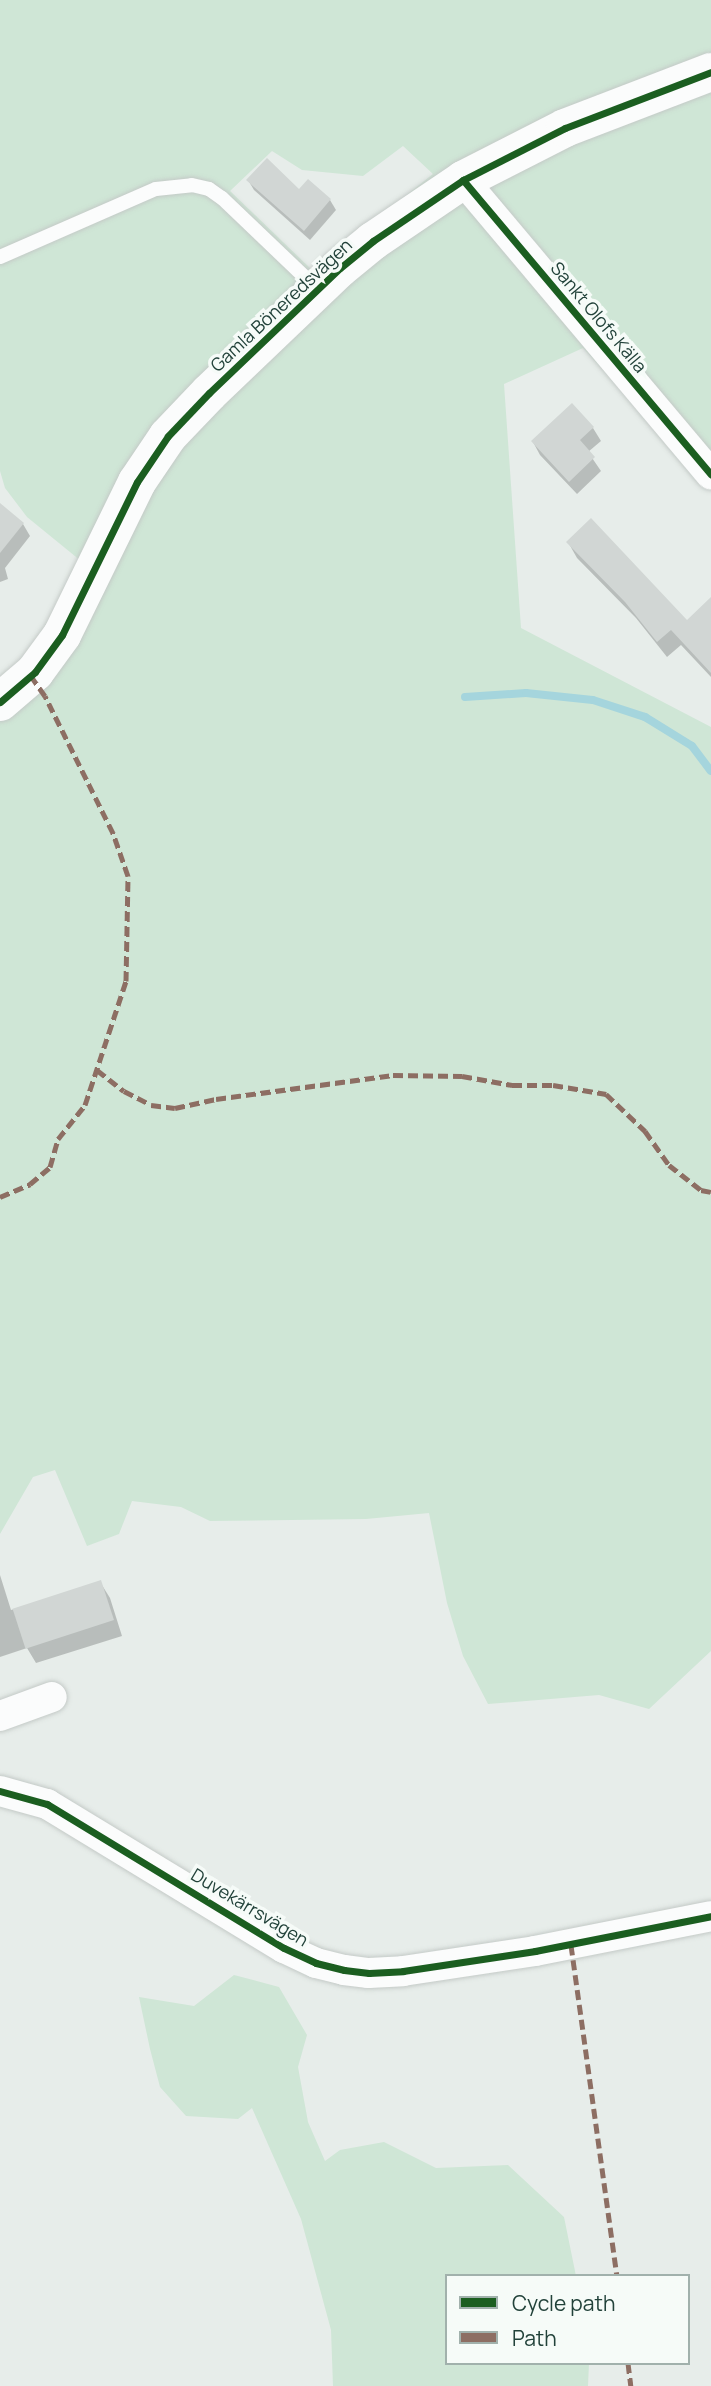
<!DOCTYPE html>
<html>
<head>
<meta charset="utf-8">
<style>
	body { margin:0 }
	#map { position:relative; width:711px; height:2386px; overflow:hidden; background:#e7edea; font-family:Manrope,sans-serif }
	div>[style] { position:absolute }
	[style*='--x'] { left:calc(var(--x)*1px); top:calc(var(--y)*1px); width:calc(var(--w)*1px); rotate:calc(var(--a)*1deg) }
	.green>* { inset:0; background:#cfe6d6 }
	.shadow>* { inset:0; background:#0003 }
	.stream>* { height:8px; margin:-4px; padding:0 4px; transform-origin:4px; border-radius:4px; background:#a5d5dd }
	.building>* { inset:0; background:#d1d6d4; transform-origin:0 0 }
	.roads { filter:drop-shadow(0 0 2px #c4cac7) drop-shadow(0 0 2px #c4cac7) }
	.lane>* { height:14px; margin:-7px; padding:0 7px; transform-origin:7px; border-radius:7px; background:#fbfcfc }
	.street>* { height:30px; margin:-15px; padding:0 15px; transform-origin:15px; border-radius:15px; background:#fbfcfc }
	.secondary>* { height:38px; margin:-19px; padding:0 19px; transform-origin:19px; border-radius:19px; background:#fbfcfc }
	.quiet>* { height:5px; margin-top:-2.5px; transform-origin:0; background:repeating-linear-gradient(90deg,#8d6e63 0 10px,transparent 0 15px) }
	.cycleway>* { height:7px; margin:-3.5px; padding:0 3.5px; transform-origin:3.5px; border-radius:3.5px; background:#1b5e20 }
	span { translate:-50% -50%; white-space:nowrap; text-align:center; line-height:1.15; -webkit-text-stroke:7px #f6fbf8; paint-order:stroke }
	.street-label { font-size:18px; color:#22423a }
	.legend { position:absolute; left:445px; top:2274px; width:245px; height:91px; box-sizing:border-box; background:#f6fbf8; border:2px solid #a1b1ac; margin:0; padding:9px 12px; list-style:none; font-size:21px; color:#22423a }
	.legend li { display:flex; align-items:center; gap:14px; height:35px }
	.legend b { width:35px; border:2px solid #a1b1ac }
</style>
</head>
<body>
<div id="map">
	<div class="green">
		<i style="clip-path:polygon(evenodd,0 0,711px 0,711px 489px,583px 348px,504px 384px,521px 628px,711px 727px,711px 1651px,649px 1709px,599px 1695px,488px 1704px,463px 1656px,447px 1603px,429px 1513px,366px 1519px,210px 1521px,181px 1507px,132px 1501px,119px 1534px,87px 1546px,55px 1470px,33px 1477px,0 1534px,0 678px,22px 659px,52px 622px,81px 561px,27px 517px,5px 488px,0 471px,0 0,403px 146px,433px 174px,312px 270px,230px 191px,272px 151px,302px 170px,363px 176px,403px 146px)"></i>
		<i style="clip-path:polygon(234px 1975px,279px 1987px,307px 2035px,298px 2067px,308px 2122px,325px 2161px,340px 2150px,384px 2142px,436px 2168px,508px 2165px,564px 2217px,576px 2276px,447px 2276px,447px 2363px,589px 2363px,588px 2386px,333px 2386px,331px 2330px,301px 2219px,252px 2108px,238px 2119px,186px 2116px,160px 2087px,150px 2049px,139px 1997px,194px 2006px)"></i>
	</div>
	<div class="shadow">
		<i style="clip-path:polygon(248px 180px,330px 200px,336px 210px,310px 240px,254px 190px)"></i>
		<i style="clip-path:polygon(593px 428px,601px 441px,588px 452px,601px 471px,577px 494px,540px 455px,533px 442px)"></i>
		<i style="clip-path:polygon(0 521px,23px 524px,30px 536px,5px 568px,8px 579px,0 582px)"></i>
		<i style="clip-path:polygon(568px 542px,687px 622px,711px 599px,711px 677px,681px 645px,667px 657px,636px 618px,577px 558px)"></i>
		<i style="clip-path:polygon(0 1575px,11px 1610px,100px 1582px,110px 1598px,122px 1636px,36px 1663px,27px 1648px,0 1657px)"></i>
	</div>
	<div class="stream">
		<i style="--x:465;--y:697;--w:61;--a:-3.8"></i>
		<i style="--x:526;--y:693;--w:67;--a:6"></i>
		<i style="--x:593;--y:700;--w:55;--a:18.1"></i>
		<i style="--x:645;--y:717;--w:55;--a:31.7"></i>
		<i style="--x:692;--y:746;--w:31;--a:53"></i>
	</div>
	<div class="building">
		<i style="clip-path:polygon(267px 158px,299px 189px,308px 179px,331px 199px,304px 231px,246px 180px)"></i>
		<i style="clip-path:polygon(572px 403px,594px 427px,580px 440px,595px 457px,569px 482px,531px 441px)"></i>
		<i style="clip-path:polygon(0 503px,24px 523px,0 553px)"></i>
		<i style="clip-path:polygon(591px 518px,687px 620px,711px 597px,711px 673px,671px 630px,657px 642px,625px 602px,566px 542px)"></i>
		<i style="left:101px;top:1580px;width:42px;height:93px;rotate:72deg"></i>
	</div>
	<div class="roads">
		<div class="lane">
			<i style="--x:0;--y:257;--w:170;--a:-23.6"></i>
			<i style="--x:156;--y:189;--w:36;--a:-6"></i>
			<i style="--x:192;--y:185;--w:17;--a:13"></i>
			<i style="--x:209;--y:189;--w:16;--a:35"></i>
			<i style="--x:222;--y:198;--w:129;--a:43.7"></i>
		</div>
		<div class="street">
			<i style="--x:463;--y:180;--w:385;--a:49.9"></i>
			<i style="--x:0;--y:1716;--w:55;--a:-20.1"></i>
			<i style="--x:0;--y:1791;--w:49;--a:15.5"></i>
			<i style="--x:47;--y:1804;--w:277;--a:31.3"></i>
			<i style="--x:284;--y:1948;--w:35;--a:25"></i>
			<i style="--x:316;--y:1963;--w:29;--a:14"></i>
			<i style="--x:344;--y:1970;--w:25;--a:7"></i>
			<i style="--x:369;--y:1973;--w:34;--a:-3"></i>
			<i style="--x:403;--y:1971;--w:134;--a:-8.6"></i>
			<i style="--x:535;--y:1951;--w:179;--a:-11.2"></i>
		</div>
		<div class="secondary">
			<i style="--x:0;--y:702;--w:46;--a:-40.6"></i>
			<i style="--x:35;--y:672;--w:46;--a:-53.9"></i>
			<i style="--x:62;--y:635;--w:170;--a:-63.9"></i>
			<i style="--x:137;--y:482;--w:55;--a:-56"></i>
			<i style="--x:168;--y:436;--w:59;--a:-46.4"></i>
			<i style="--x:209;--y:393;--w:181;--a:-43.7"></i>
			<i style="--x:340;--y:268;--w:43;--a:-39.3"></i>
			<i style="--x:373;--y:241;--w:109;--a:-34.1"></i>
			<i style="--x:463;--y:180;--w:114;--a:-27"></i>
			<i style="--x:565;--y:128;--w:156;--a:-21"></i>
		</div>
	</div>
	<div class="quiet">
		<i style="--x:97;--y:1070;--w:34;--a:38"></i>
		<i style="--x:124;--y:1091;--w:30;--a:27"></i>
		<i style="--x:151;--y:1105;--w:24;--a:7"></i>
		<i style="--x:175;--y:1108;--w:42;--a:-12.4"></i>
		<i style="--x:216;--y:1099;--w:179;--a:-7.7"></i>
		<i style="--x:393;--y:1075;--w:69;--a:0.8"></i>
		<i style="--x:462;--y:1076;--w:51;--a:10.2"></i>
		<i style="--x:512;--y:1085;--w:41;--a:0"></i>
		<i style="--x:553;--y:1085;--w:54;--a:9.6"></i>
		<i style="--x:606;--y:1094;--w:54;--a:43.5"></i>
		<i style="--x:645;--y:1131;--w:42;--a:54.8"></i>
		<i style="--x:669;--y:1165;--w:41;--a:38"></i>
		<i style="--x:701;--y:1190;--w:10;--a:11"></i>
		<i style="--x:0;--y:1197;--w:33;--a:-23"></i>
		<i style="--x:30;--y:1184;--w:26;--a:-40"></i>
		<i style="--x:50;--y:1167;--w:29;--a:-74"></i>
		<i style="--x:58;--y:1139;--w:43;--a:-51.5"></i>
		<i style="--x:85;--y:1105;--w:131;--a:-71.7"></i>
		<i style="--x:126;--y:981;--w:105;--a:-88.9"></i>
		<i style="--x:128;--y:876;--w:46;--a:-109.2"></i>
		<i style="--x:113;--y:833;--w:153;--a:-116.4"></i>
		<i style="--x:45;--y:696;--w:24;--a:-125"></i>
		<i style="--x:571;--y:1945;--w:334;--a:82.1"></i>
		<i style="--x:628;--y:2363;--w:23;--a:83"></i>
	</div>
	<div class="cycleway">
		<i style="--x:463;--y:180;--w:385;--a:49.9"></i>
		<i style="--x:0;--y:702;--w:46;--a:-40.6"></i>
		<i style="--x:35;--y:672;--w:46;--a:-53.9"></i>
		<i style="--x:62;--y:635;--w:170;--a:-63.9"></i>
		<i style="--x:137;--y:482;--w:55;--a:-56"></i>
		<i style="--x:168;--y:436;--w:59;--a:-46.4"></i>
		<i style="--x:209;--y:393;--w:181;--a:-43.7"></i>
		<i style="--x:340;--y:268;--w:43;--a:-39.3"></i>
		<i style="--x:373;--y:241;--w:109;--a:-34.1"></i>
		<i style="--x:463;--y:180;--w:114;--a:-27"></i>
		<i style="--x:565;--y:128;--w:156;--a:-21"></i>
		<i style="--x:0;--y:1791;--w:49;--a:15.5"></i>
		<i style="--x:47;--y:1804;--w:277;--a:31.3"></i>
		<i style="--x:284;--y:1948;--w:35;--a:25"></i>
		<i style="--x:316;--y:1963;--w:29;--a:14"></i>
		<i style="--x:344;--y:1970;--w:25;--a:7"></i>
		<i style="--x:369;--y:1973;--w:34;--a:-3"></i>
		<i style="--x:403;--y:1971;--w:134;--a:-8.6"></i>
		<i style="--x:535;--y:1951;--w:179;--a:-11.2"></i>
	</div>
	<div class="street-label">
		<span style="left:281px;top:305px;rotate:-43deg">Gamla Böneredsvägen</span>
		<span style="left:599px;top:317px;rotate:50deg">Sankt Olofs Källa</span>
		<span style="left:250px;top:1907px;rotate:31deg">Duvekärrsvägen</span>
	</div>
	<ul class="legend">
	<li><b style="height:9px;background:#1b5e20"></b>Cycle path</li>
	<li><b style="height:9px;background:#8d6e63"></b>Path</li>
	</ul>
</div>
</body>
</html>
